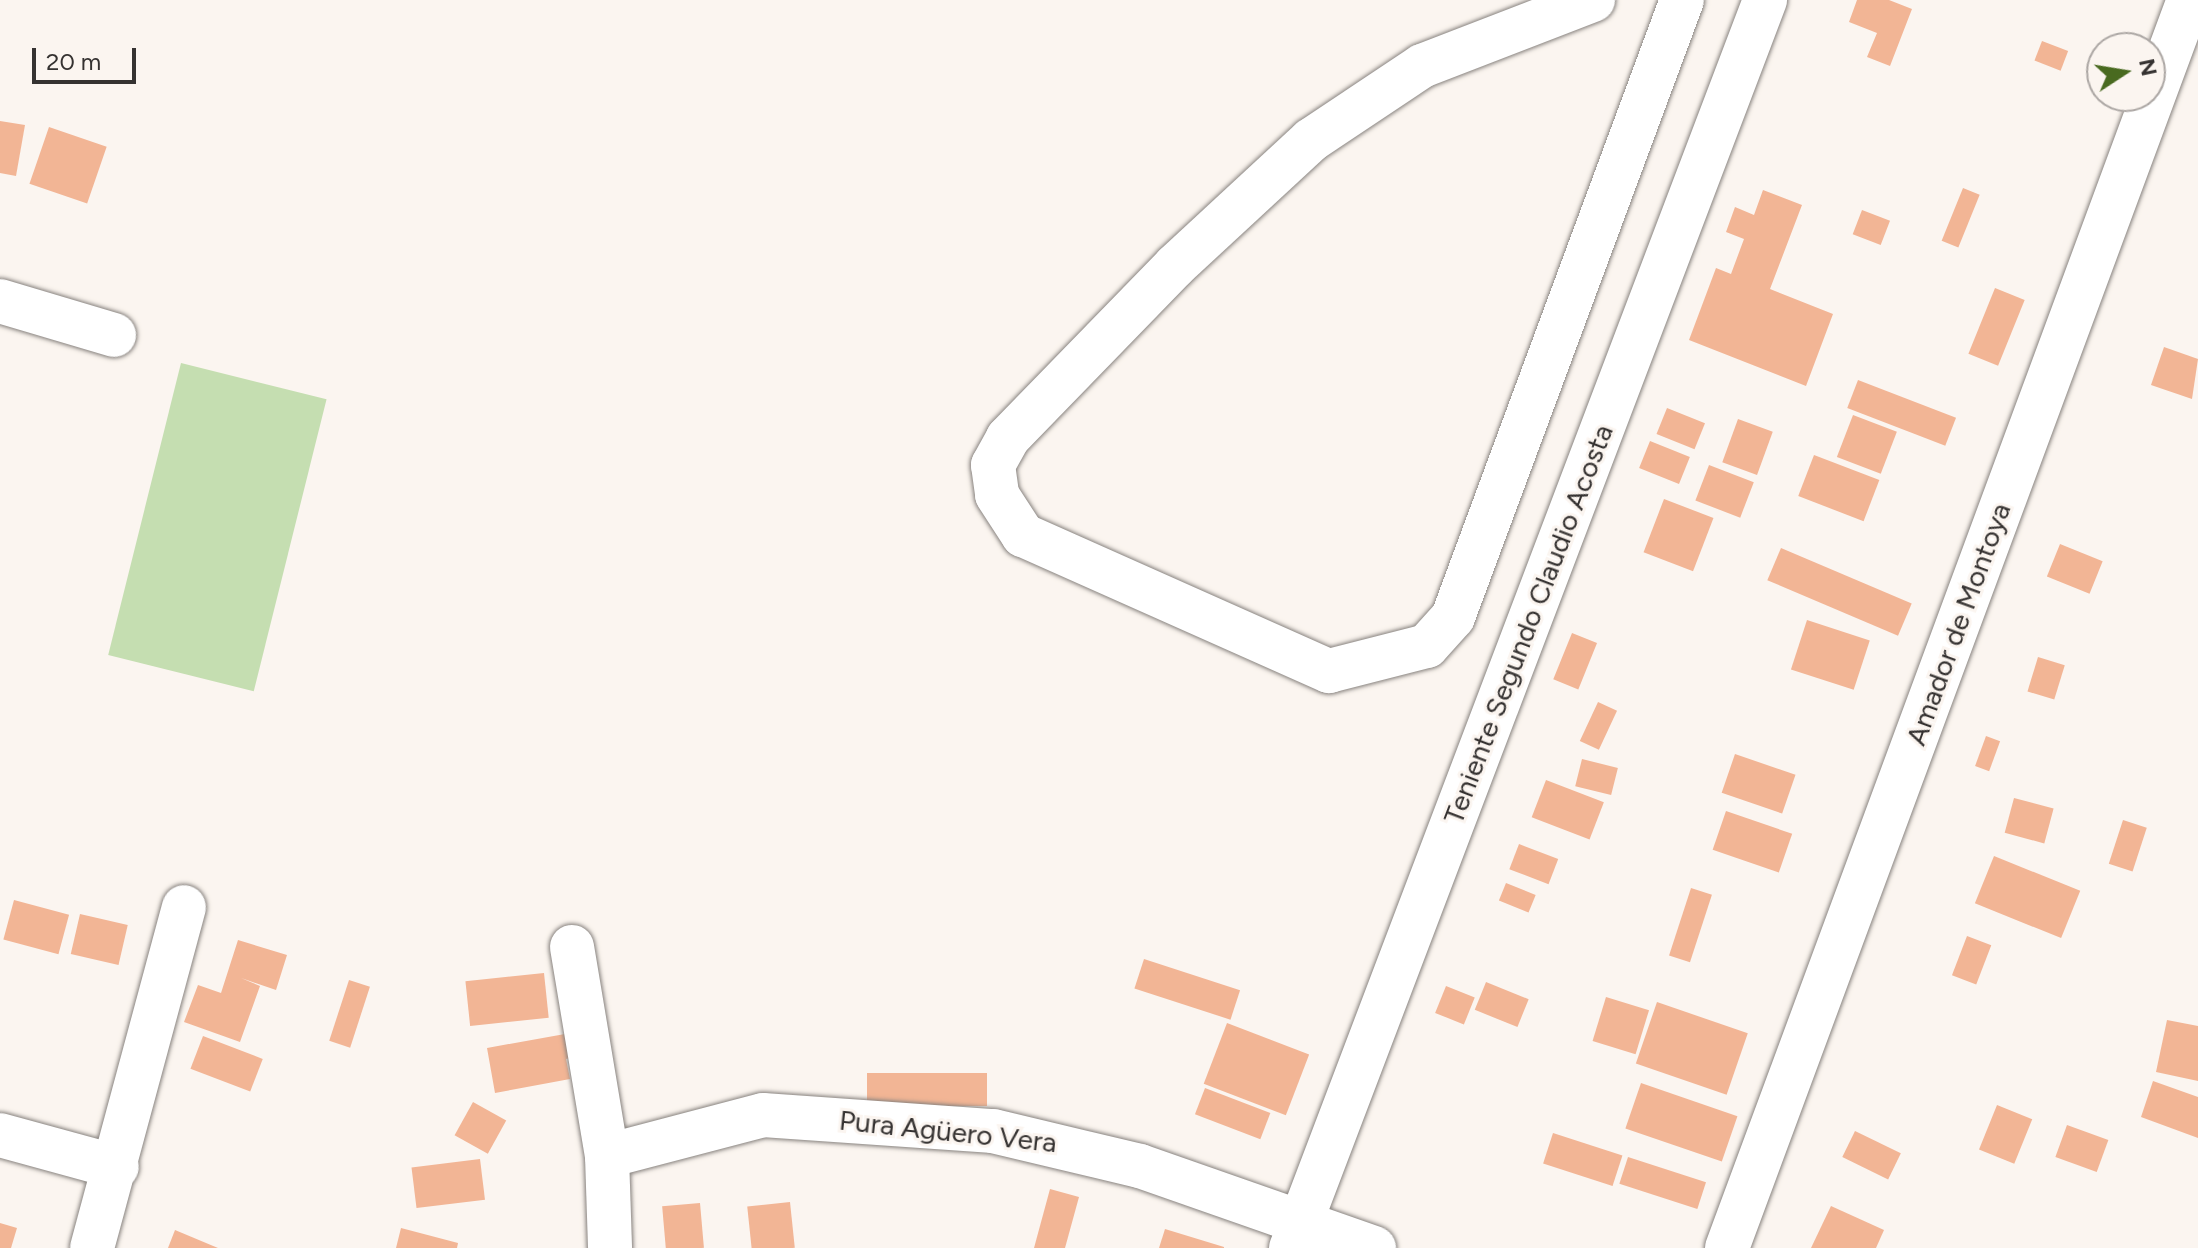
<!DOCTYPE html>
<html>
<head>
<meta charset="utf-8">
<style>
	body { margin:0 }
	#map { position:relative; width:2198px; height:1248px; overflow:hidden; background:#fbf5f0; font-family:Figtree,sans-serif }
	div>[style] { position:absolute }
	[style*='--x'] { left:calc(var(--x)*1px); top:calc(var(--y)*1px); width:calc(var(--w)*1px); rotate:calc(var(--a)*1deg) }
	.green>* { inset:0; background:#c5deb1; transform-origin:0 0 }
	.building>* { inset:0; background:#f2b595; transform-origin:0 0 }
	.roads { filter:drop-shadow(0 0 2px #88837f) drop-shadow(0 0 2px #88837f) }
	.minor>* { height:44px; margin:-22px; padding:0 22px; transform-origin:22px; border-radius:22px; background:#fff }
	span { translate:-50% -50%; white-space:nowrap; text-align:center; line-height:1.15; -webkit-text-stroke:6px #fbf5f0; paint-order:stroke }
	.street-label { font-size:28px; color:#353231 }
	.north { position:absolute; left:2086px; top:32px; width:80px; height:80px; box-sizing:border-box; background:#fbf5f0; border:2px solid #aca7a4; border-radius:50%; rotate:78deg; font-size:22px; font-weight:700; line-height:32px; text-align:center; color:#353231 }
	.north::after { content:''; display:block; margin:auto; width:28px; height:36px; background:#496a20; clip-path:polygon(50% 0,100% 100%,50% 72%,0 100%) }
	.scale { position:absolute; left:32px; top:48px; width:104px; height:36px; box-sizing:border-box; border:4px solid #353231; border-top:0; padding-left:10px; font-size:24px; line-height:28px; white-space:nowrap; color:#353231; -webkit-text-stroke:6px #fbf5f0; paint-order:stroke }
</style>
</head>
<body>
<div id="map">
	<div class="green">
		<i style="left:181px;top:363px;width:150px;height:301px;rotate:14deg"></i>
	</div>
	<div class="building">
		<i style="clip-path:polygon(1857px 0,1889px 0,1912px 9px,1890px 66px,1867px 57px,1877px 33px,1849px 22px)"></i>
		<i style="left:2042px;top:41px;width:28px;height:21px;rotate:21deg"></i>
		<i style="clip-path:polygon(0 121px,25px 125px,16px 176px,0 173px)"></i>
		<i style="left:49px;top:127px;width:61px;height:60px;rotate:19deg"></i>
		<i style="left:1963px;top:188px;width:18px;height:57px;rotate:22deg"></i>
		<i style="clip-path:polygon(1763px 190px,1802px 205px,1770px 289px,1833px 314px,1806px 386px,1689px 340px,1716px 268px,1731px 274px,1744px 239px,1726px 232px,1735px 207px,1754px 215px)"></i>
		<i style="left:1862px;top:210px;width:30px;height:26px;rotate:21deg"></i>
		<i style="left:1995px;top:288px;width:32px;height:71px;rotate:22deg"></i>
		<i style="clip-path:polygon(2164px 347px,2198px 359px,2192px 399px,2151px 385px)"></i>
		<i style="left:1858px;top:380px;width:105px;height:30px;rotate:21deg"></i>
		<i style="left:1667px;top:408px;width:41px;height:28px;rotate:22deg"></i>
		<i style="left:1853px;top:415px;width:47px;height:45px;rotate:21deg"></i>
		<i style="left:1738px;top:419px;width:37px;height:46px;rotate:20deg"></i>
		<i style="left:1650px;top:441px;width:43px;height:29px;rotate:22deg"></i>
		<i style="left:1814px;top:455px;width:70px;height:44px;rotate:21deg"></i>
		<i style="left:1709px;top:465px;width:48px;height:38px;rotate:21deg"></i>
		<i style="left:1664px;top:499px;width:53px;height:57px;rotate:21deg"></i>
		<i style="left:2060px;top:544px;width:46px;height:35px;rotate:22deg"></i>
		<i style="left:1781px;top:548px;width:142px;height:35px;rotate:23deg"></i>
		<i style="left:1807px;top:620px;width:66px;height:52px;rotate:18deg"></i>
		<i style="left:1572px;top:633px;width:27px;height:50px;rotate:22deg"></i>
		<i style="left:2038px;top:657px;width:28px;height:36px;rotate:17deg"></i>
		<i style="left:1598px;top:702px;width:21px;height:43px;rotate:25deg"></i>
		<i style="left:1986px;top:736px;width:15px;height:32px;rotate:20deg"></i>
		<i style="left:1735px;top:754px;width:64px;height:41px;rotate:19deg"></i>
		<i style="left:1582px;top:759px;width:37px;height:28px;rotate:14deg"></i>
		<i style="left:1546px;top:780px;width:62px;height:40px;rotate:21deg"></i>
		<i style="left:2014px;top:798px;width:41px;height:36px;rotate:15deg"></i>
		<i style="left:1726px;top:811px;width:70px;height:41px;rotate:19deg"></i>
		<i style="left:2123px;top:820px;width:25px;height:46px;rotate:18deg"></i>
		<i style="left:1519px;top:844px;width:42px;height:27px;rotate:21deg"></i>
		<i style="left:1994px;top:856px;width:93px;height:51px;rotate:22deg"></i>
		<i style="left:1506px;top:883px;width:32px;height:19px;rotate:22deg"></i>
		<i style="left:1691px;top:888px;width:22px;height:71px;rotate:18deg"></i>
		<i style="left:14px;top:900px;width:57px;height:41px;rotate:15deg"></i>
		<i style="left:80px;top:914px;width:49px;height:41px;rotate:13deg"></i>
		<i style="left:1967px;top:936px;width:26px;height:42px;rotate:21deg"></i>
		<i style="clip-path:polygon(238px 940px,287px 955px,276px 990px,241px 978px,260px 986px,240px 1042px,184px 1022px,198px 985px,221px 993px)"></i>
		<i style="left:1144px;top:959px;width:101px;height:31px;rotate:18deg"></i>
		<i style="left:544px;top:973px;width:45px;height:79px;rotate:84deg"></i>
		<i style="left:349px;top:980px;width:22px;height:64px;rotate:18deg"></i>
		<i style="left:1486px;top:982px;width:46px;height:30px;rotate:22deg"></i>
		<i style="left:1446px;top:986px;width:31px;height:29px;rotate:22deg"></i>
		<i style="left:1606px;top:997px;width:45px;height:46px;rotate:17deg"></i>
		<i style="left:1657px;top:1002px;width:96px;height:65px;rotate:19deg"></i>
		<i style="clip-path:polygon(2167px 1020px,2198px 1026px,2198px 1081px,2156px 1072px)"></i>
		<i style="left:1227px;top:1023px;width:88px;height:65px;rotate:21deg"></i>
		<i style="clip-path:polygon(576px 1032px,581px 1055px,566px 1059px,570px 1079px,495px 1093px,487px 1048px)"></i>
		<i style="left:203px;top:1036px;width:64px;height:35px;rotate:21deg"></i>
		<i style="left:867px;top:1073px;width:120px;height:33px"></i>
		<i style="clip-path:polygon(2153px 1081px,2198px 1097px,2198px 1138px,2141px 1117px)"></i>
		<i style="left:1641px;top:1083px;width:102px;height:48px;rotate:19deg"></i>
		<i style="left:1205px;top:1088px;width:70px;height:28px;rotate:21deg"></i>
		<i style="left:473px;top:1102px;width:38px;height:38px;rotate:29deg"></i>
		<i style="left:1997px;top:1105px;width:38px;height:48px;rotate:22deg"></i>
		<i style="left:2067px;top:1125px;width:44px;height:34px;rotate:20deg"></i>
		<i style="left:1855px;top:1131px;width:51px;height:29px;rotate:26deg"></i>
		<i style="left:1553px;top:1133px;width:73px;height:32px;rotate:18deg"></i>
		<i style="left:1628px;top:1157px;width:82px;height:28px;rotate:18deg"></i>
		<i style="left:480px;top:1159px;width:41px;height:69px;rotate:83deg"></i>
		<i style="clip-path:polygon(1050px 1189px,1079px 1197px,1065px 1248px,1034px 1248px)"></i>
		<i style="left:790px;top:1202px;width:46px;height:43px;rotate:84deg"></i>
		<i style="left:700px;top:1203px;width:45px;height:38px;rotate:85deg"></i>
		<i style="clip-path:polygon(1831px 1206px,1884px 1230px,1876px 1248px,1811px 1248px)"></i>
		<i style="clip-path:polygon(0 1223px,17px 1228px,11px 1248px,0 1248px)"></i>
		<i style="clip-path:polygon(401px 1228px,458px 1243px,457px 1248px,396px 1248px)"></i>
		<i style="clip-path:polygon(1165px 1229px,1224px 1247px,1224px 1248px,1159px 1248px)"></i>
		<i style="clip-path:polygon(175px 1230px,218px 1248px,168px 1248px)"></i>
	</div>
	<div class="roads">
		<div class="minor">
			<i style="--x:1593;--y:0;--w:183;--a:158.9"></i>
			<i style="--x:1422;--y:66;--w:133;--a:146.3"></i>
			<i style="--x:1311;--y:140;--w:185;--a:137.2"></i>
			<i style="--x:1175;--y:266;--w:240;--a:134.2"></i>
			<i style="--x:1008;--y:438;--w:31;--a:119"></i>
			<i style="--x:993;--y:465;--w:30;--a:82"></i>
			<i style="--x:997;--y:495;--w:48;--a:57"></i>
			<i style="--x:1023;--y:535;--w:335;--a:24"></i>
			<i style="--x:1329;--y:671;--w:101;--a:-14.3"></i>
			<i style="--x:1427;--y:646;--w:39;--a:-48"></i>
			<i style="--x:1453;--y:617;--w:658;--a:-69.64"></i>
			<i style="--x:0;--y:301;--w:119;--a:16.6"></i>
			<i style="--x:572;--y:947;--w:212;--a:80.5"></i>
			<i style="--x:607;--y:1156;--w:92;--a:88.1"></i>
			<i style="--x:0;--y:1135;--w:121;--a:15.3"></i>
			<i style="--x:607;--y:1156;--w:161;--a:-14.7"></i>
			<i style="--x:763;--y:1115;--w:231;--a:4"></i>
			<i style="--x:993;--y:1131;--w:151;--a:13.4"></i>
			<i style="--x:1140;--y:1166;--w:248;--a:19.3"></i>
			<i style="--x:92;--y:1248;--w:353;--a:-74.9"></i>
			<i style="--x:1291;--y:1248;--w:1335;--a:-69.2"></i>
			<i style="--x:1727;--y:1248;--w:1331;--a:-69.69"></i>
		</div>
	</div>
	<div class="street-label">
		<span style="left:1528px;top:624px;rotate:-69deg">Teniente Segundo Claudio Acosta</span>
		<span style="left:1958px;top:624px;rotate:-70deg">Amador de Montoya</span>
		<span style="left:948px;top:1131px;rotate:6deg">Pura Agüero Vera</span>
	</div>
	<div class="north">N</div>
	<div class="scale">20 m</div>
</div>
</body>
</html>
